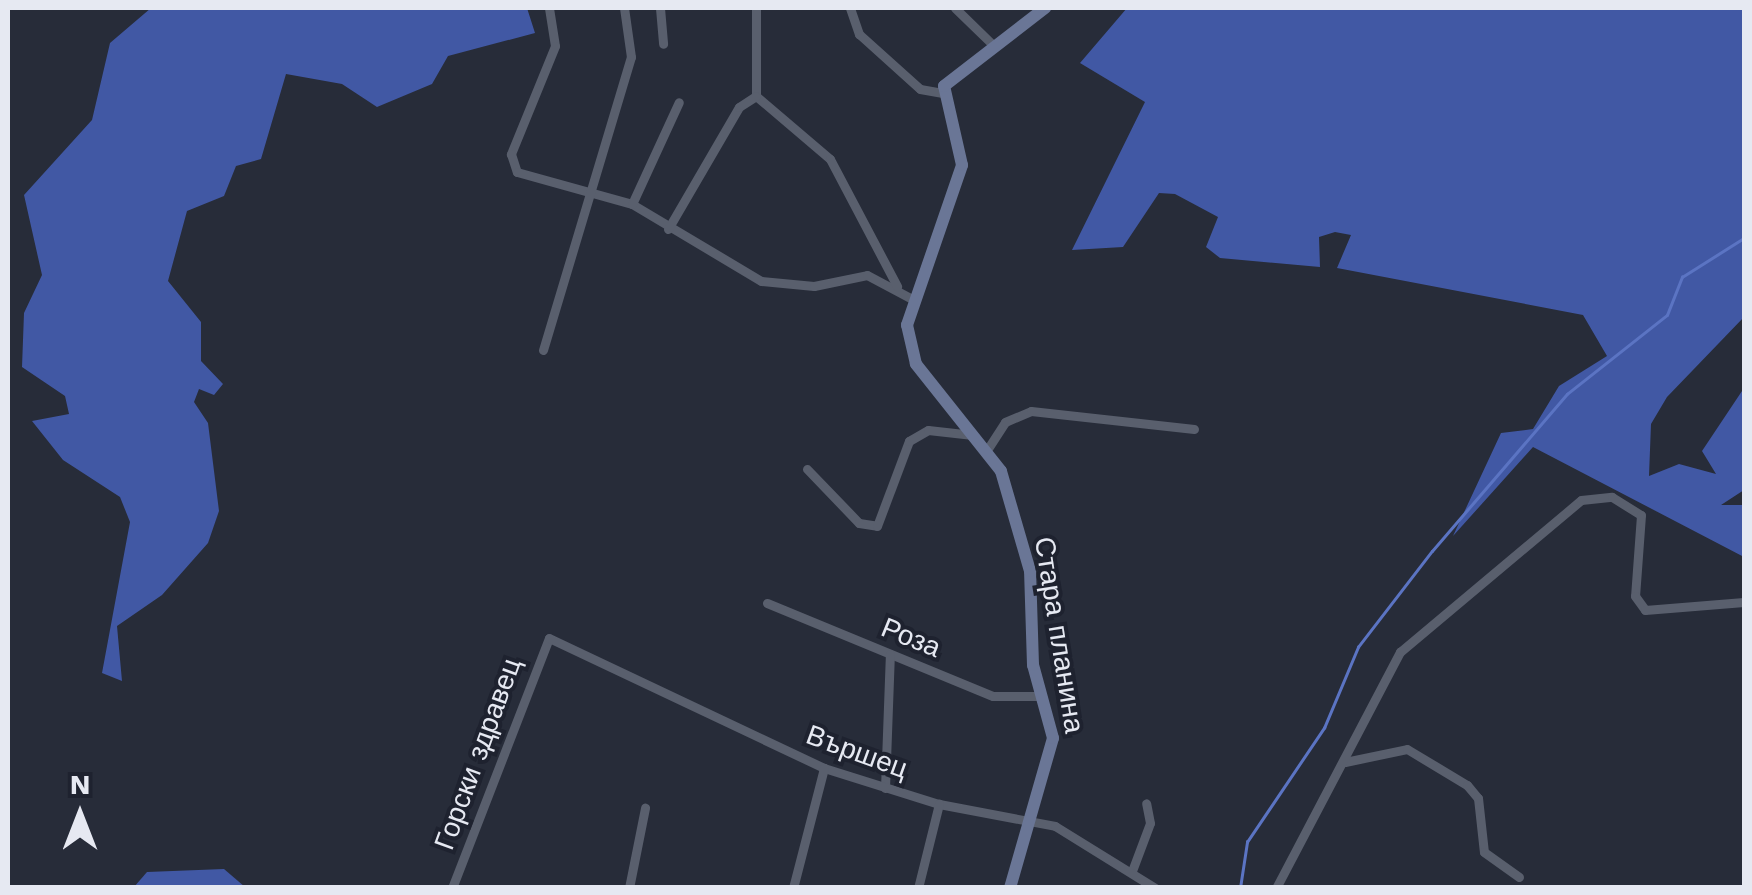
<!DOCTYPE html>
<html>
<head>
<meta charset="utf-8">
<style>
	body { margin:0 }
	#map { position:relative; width:1752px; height:895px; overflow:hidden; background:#272c39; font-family:"Work Sans",sans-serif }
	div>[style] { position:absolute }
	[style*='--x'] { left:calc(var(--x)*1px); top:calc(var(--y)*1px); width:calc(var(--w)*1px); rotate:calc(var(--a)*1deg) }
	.forest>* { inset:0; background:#4158a4 }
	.stream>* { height:2.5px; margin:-1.25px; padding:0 1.25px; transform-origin:1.25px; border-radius:1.25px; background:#5b74c3 }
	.street>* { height:9px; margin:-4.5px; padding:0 4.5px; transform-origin:4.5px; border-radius:4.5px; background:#595f6d }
	.secondary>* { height:12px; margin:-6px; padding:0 6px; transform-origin:6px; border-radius:6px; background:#6a7696 }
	span { translate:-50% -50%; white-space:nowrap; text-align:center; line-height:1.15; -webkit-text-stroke:8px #1e222f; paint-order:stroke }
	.street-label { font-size:28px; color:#e6e9f2 }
	.frame { position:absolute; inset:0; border:10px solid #e6e9f2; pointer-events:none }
	.north { position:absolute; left:30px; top:765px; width:100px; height:100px; -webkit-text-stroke:8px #1e222f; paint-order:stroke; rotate:0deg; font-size:28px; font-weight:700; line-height:40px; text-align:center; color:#e6e9f2 }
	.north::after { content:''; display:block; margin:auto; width:35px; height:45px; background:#e6e9f2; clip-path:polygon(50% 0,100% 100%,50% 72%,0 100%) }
</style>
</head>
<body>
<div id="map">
	<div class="forest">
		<i style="clip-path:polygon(151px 8px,527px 8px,535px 33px,448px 56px,432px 84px,377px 107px,342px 84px,286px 74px,261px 159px,236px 166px,224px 196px,187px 211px,168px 281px,201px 322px,201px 361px,223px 384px,214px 395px,199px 389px,194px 402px,208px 423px,219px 511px,208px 543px,162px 595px,117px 626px,122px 681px,102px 673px,130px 522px,120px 497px,63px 460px,32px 421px,69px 414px,65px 396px,22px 367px,24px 313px,42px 275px,24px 195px,92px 120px,110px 43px)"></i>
		<i style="clip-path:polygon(1127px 8px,1744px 8px,1744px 317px,1667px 397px,1651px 424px,1649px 476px,1679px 464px,1716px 474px,1702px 451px,1744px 388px,1744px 490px,1721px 505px,1744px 505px,1744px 557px,1533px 447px,1453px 536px,1501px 433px,1533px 429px,1559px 386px,1607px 356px,1583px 315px,1337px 268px,1351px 235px,1335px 232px,1319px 237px,1320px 267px,1220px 258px,1206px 247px,1218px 217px,1175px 194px,1159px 193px,1123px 247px,1072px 250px,1145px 102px,1080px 63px)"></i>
		<i style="clip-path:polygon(224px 869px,245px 887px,134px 887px,147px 872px)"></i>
	</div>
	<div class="stream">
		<i style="--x:1240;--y:888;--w:47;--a:-81.3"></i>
		<i style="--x:1247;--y:842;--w:138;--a:-56"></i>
		<i style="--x:1324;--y:728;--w:88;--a:-67.2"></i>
		<i style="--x:1358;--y:647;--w:121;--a:-52.4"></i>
		<i style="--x:1432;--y:551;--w:207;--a:-49.3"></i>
		<i style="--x:1567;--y:394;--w:127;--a:-38.3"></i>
		<i style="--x:1667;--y:315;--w:41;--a:-68.5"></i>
		<i style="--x:1682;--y:277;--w:73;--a:-32.2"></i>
	</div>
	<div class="street">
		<i style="--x:549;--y:8;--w:38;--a:81"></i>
		<i style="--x:555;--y:46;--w:117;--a:112.2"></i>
		<i style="--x:511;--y:154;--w:19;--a:72"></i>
		<i style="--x:517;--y:172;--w:119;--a:15.5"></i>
		<i style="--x:632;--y:204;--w:150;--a:30.8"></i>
		<i style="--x:761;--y:281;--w:53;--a:5.4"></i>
		<i style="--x:814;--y:286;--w:54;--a:-11.7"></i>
		<i style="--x:867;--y:275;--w:49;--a:28.1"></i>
		<i style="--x:660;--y:8;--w:36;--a:85"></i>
		<i style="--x:850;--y:8;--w:28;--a:71"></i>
		<i style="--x:859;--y:34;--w:82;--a:42"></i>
		<i style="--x:920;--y:89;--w:23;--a:10"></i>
		<i style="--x:955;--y:8;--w:50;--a:44.2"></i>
		<i style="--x:756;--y:96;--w:97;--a:40.4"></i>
		<i style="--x:830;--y:159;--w:144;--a:62.2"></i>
		<i style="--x:756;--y:96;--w:88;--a:-90"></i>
		<i style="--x:632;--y:204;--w:112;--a:-65.3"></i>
		<i style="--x:668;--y:229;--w:141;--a:-59.8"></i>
		<i style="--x:739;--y:107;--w:20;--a:-33"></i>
		<i style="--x:543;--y:350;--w:306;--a:-73.3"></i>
		<i style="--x:631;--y:57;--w:49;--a:-98.1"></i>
		<i style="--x:987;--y:450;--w:33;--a:-57"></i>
		<i style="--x:1005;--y:422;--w:28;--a:-23"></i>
		<i style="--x:1031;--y:411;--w:164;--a:6.3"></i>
		<i style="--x:807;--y:469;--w:75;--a:46.1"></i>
		<i style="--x:859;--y:523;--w:18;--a:9"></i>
		<i style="--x:877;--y:526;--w:91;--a:-69.4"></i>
		<i style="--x:909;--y:441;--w:22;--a:-30"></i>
		<i style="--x:928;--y:430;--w:45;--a:6.3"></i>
		<i style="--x:767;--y:603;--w:244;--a:22.4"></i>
		<i style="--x:993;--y:696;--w:48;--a:0"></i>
		<i style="--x:1345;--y:762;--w:63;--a:-11.8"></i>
		<i style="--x:1407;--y:749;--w:70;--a:31"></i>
		<i style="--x:1467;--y:785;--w:17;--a:50"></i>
		<i style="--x:1478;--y:798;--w:54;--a:83.7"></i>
		<i style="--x:1484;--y:852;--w:43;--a:35.5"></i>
		<i style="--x:885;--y:788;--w:134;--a:-87.9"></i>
		<i style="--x:1132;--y:871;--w:51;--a:-69.4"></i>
		<i style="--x:1150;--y:823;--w:20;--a:-101"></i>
		<i style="--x:452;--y:888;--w:268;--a:-68.8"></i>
		<i style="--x:549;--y:638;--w:304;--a:25.3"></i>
		<i style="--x:824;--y:768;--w:121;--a:17.4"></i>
		<i style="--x:939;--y:804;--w:118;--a:10.7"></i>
		<i style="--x:1055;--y:826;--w:118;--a:31.8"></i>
		<i style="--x:629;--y:888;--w:82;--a:-78.7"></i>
		<i style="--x:793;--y:888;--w:124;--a:-75.5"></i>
		<i style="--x:918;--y:888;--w:87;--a:-76"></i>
		<i style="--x:1276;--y:888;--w:267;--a:-62.3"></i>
		<i style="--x:1400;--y:652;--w:236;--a:-40"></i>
		<i style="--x:1581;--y:500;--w:31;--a:-6"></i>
		<i style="--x:1612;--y:497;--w:34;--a:32"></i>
		<i style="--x:1641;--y:515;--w:81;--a:94.2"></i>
		<i style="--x:1635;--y:596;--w:17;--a:54"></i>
		<i style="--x:1645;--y:610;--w:99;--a:-4.6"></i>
	</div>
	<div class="secondary">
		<i style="--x:1010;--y:888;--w:156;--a:-74"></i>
		<i style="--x:1053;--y:738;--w:76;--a:-105.3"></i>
		<i style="--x:1033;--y:665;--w:94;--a:-91.8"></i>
		<i style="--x:1030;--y:571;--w:104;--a:-106.2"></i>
		<i style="--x:1001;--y:471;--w:137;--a:-128.5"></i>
		<i style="--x:916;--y:364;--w:40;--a:-103"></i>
		<i style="--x:907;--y:325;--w:169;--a:-71"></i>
		<i style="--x:962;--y:165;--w:81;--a:-102.8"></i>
		<i style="--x:944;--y:86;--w:128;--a:-37.7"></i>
	</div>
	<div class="street-label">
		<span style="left:1059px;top:635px;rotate:81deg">Стара планина</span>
		<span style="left:911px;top:638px;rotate:22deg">Роза</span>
		<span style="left:857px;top:752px;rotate:20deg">Вършец</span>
		<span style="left:478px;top:754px;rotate:-70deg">Горски здравец</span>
	</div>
	<div class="frame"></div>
	<div class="north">N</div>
</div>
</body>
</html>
